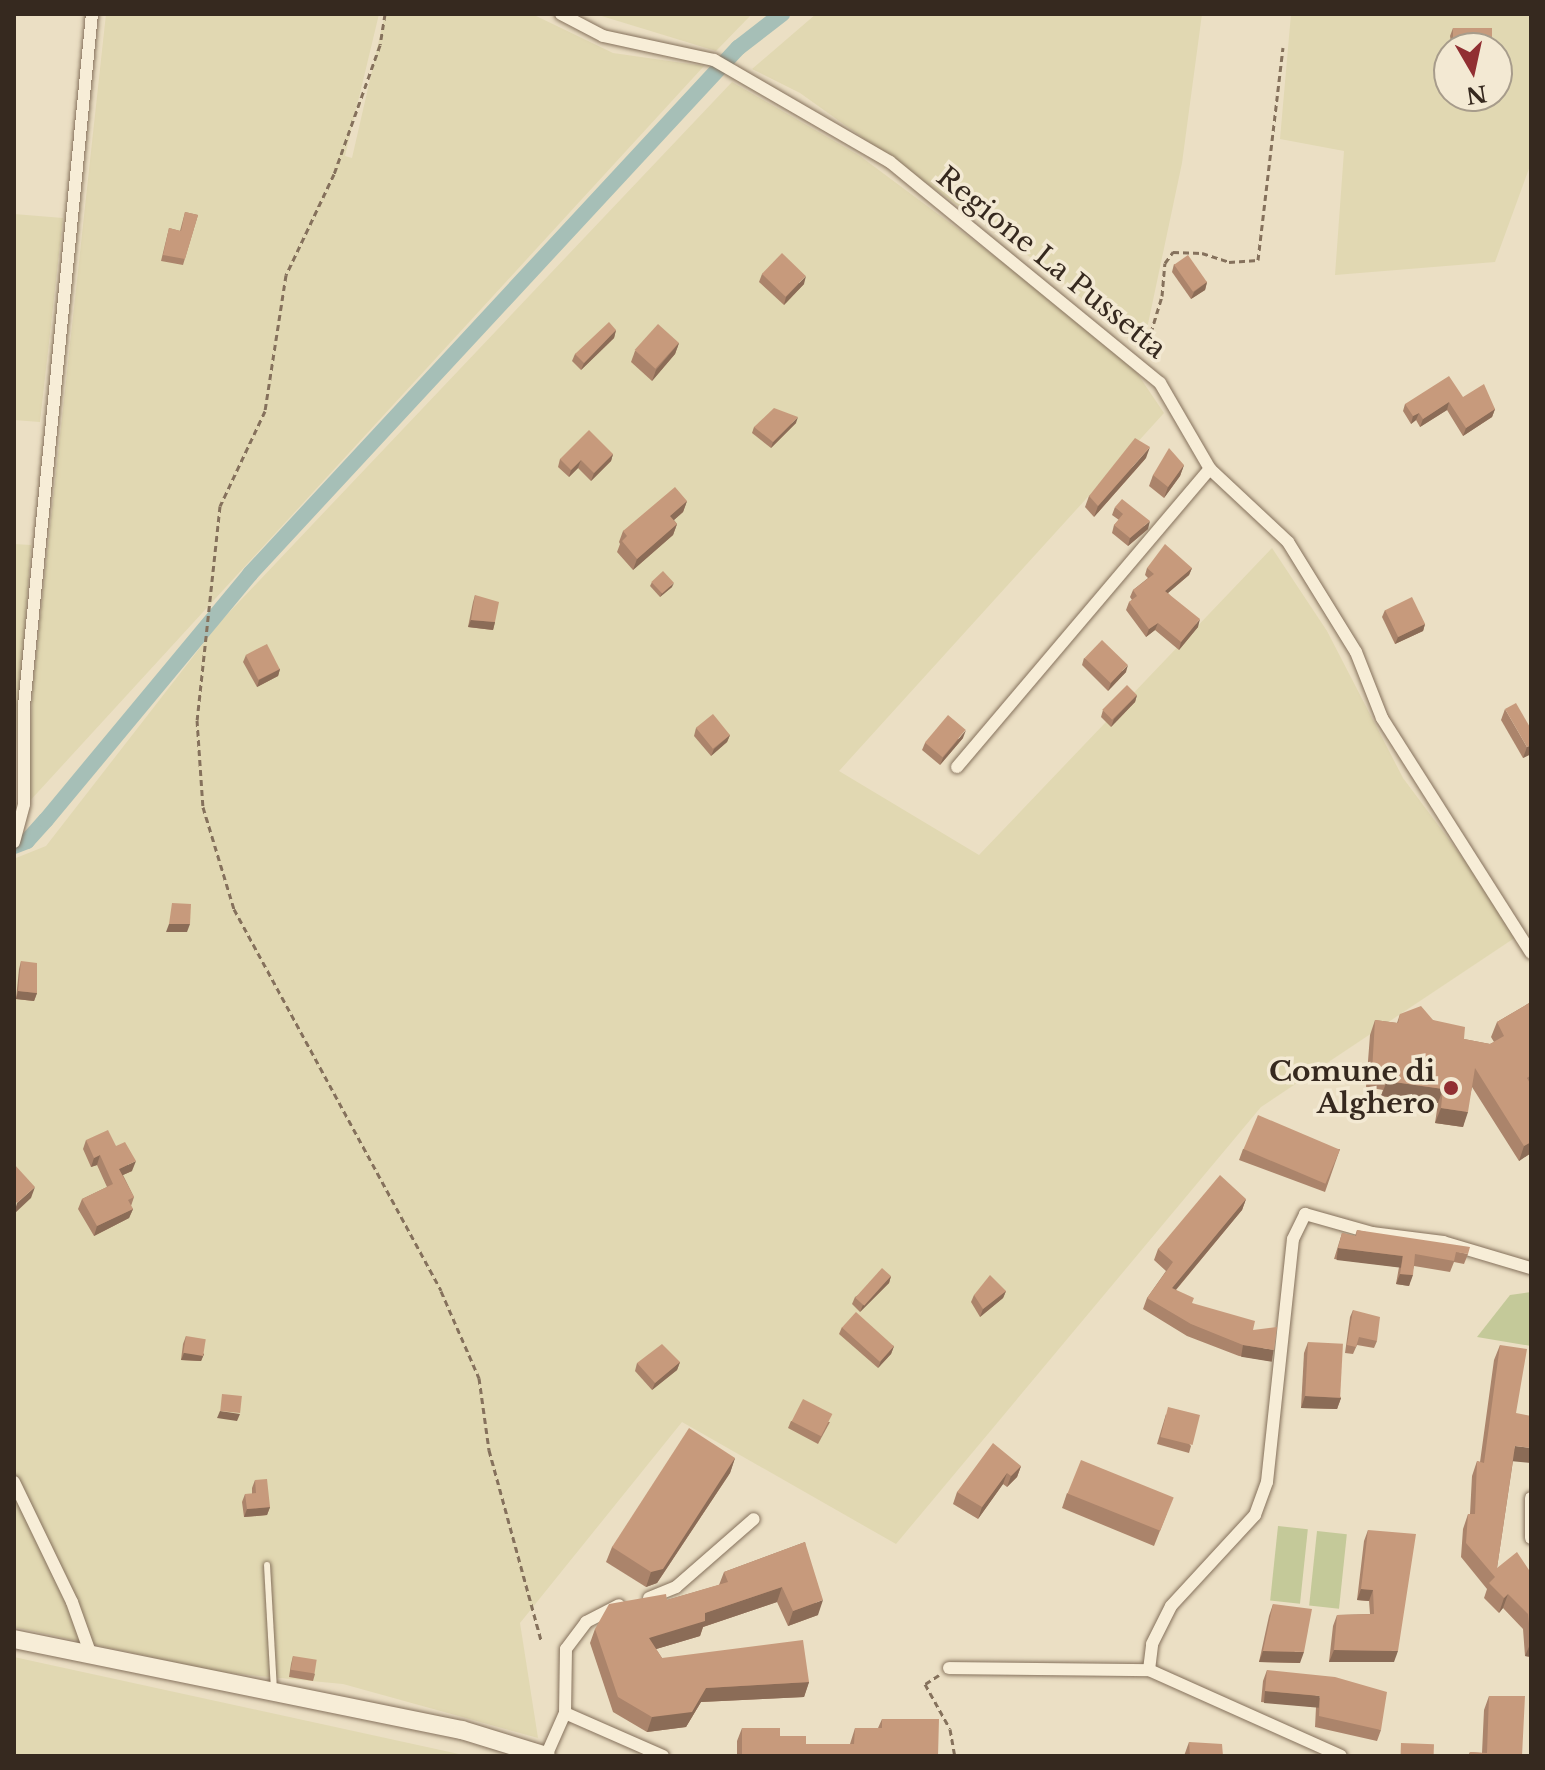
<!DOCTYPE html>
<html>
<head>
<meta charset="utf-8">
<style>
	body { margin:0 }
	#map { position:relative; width:1545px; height:1770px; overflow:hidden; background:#ebdfc4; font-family:"Libre Baskerville",serif }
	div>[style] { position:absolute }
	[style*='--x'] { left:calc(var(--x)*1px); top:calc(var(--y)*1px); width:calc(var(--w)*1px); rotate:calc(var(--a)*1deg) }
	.farmland>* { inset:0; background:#e1d8b2 }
	.green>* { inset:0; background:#c4c999; transform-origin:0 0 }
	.canal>* { height:16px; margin:-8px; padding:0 8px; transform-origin:8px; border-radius:8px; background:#a6bfb7 }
	.path>* { height:3px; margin-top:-1.5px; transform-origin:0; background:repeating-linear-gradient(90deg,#85715c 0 6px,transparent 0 10px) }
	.roads { filter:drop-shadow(0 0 2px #85715c) drop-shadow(0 0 2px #85715c) }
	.lane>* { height:6px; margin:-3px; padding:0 3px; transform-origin:3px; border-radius:3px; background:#f7edd7 }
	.street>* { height:12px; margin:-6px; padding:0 6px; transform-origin:6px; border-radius:6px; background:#f7edd7 }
	.secondary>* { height:18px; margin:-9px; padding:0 9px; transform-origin:9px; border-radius:9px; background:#f7edd7 }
	.wall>* { inset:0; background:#ab846b }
	.shaded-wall>* { inset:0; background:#8b6c57; transform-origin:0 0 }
	.building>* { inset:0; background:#c79a7c; transform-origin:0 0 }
	.dots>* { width:22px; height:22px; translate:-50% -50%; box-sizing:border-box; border:4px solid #f3e9d3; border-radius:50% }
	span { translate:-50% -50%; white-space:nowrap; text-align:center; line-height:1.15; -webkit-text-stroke:7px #f3e9d3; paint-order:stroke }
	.street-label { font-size:28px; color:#36291f }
	.poi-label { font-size:28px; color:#36291f; font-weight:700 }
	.right { translate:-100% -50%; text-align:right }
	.frame { position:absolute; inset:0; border:16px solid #36291f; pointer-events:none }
	.north { position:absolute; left:1433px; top:32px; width:80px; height:80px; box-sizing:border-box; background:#f3e9d3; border:2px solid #a79c8b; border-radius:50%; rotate:171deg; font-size:22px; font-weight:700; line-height:32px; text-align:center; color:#36291f }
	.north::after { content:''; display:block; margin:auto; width:28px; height:36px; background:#912f32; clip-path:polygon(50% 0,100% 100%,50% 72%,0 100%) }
</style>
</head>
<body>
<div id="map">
	<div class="farmland">
		<i style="clip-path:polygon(106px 14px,379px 14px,345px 156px,352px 158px,385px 14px,532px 14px,613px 53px,704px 66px,27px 804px,33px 684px)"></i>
		<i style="clip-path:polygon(595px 14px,752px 14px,716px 51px)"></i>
		<i style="clip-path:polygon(816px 14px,1202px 14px,1182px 163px,1148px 324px,1137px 346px,1051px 272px,800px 93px,752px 69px)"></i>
		<i style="clip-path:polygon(evenodd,1291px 14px,1531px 14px,1531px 163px,1495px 262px,1335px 275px,1344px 151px,1280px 139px,1291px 14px,1449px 48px,1497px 48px,1497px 96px,1449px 96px,1449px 48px)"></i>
		<i style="clip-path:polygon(732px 82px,860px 156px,1064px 308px,1137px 373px,1164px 413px,839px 771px,979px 855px,1272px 548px,1327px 631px,1403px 778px,1494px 900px,1516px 937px,1261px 1107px,896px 1544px,682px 1422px,520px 1623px,538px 1738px,343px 1684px,219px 1672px,14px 1627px,16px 858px,46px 846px,220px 622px)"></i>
		<i style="clip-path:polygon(14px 214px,63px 218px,40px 422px,14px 420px)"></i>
		<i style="clip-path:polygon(14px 544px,31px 545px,14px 778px)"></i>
		<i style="clip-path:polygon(14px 1657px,468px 1756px,14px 1756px)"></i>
	</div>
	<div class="green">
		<i style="clip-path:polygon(1531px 1292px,1531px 1346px,1477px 1337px,1510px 1295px)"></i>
		<i style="left:1278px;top:1526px;width:30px;height:75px;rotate:6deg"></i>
		<i style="left:1317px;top:1531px;width:30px;height:75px;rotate:6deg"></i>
	</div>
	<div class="canal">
		<i style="--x:14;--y:846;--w:14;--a:-21"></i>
		<i style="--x:27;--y:841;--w:28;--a:-48"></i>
		<i style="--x:46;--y:820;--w:320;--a:-50.3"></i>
		<i style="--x:250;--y:574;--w:718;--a:-47.15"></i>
		<i style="--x:738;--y:48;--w:56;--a:-37.7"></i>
	</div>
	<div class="path">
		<i style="--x:385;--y:14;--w:31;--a:99"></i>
		<i style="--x:380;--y:45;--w:137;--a:109.6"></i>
		<i style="--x:334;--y:174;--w:112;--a:115.4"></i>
		<i style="--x:286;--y:275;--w:138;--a:98.8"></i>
		<i style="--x:265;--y:411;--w:105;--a:115.3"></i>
		<i style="--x:220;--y:506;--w:215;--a:96.1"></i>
		<i style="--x:197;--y:720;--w:87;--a:86.1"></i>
		<i style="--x:203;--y:807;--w:107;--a:73.1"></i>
		<i style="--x:234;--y:909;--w:434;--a:61.5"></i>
		<i style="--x:441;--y:1291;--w:95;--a:66.4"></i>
		<i style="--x:479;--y:1378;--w:73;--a:82.1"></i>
		<i style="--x:489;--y:1450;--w:197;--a:74.7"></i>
		<i style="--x:1145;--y:352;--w:59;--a:-73.1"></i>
		<i style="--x:1162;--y:296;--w:33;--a:-85"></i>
		<i style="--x:1165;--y:263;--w:14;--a:-54"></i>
		<i style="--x:1173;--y:252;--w:29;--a:2"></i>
		<i style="--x:1202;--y:253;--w:28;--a:18"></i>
		<i style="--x:1229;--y:262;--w:29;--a:-4"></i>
		<i style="--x:1258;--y:260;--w:214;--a:-83.3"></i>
		<i style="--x:939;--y:1675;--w:17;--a:147"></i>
		<i style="--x:925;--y:1684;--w:51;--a:60.9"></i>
		<i style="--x:950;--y:1729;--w:27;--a:80"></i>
	</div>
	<div class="roads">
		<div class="lane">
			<i style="--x:267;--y:1565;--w:124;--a:86.8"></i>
		</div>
		<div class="street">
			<i style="--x:561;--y:14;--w:47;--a:27.6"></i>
			<i style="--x:603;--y:36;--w:114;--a:12.2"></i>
			<i style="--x:714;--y:60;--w:203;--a:30.1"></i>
			<i style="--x:890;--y:162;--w:349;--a:39.3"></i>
			<i style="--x:1160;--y:383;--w:99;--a:59.8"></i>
			<i style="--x:1210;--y:469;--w:107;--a:43.1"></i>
			<i style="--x:1288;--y:542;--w:129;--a:58.3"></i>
			<i style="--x:1356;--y:652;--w:71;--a:68.5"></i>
			<i style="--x:1382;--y:718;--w:278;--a:57.6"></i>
			<i style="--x:957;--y:767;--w:391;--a:-49.7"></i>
			<i style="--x:14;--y:842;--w:39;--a:-75"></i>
			<i style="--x:24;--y:804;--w:98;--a:-90"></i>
			<i style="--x:24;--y:706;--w:695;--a:-84.39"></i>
			<i style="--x:14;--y:1482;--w:133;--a:64.2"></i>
			<i style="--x:72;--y:1602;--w:56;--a:70.3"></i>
			<i style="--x:1531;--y:1498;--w:40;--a:90"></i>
			<i style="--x:649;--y:1598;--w:29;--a:-22"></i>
			<i style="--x:676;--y:1587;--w:103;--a:-41.1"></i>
			<i style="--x:949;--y:1668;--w:200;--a:0.6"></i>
			<i style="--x:1149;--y:1670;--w:210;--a:24.1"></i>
			<i style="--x:1149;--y:1670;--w:26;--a:-83"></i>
			<i style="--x:1152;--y:1644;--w:42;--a:-63.4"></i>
			<i style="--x:1171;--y:1606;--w:124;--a:-47.3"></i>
			<i style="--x:1255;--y:1515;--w:35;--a:-70"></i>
			<i style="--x:1267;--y:1482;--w:244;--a:-83.9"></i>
			<i style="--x:1293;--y:1239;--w:28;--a:-64"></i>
			<i style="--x:1305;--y:1214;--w:70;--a:15.8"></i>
			<i style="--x:1372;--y:1233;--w:72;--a:7.2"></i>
			<i style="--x:1443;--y:1242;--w:92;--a:16.5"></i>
			<i style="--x:565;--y:1713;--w:107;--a:23.7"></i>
			<i style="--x:546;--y:1756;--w:47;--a:-66.2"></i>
			<i style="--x:565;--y:1713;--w:64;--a:-89.1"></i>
			<i style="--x:566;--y:1649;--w:34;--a:-53"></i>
			<i style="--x:586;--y:1622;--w:37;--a:-27"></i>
		</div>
		<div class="secondary">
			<i style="--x:14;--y:1639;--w:457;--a:11.5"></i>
			<i style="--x:462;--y:1730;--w:88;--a:17.2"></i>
		</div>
	</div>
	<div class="wall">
		<i style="clip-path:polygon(1453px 28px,1492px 48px,1452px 48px,1450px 36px)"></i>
		<i style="clip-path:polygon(185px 212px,198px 215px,183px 265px,161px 261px,169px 228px,180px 231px)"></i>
		<i style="clip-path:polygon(1174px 264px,1207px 282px,1205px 290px,1191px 299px,1172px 272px)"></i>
		<i style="clip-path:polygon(762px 274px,804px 284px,784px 305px,759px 282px)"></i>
		<i style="clip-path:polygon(616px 330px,614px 338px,581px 370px,572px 361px,575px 354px)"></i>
		<i style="clip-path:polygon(679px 343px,675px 354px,652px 381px,631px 362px,635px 351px)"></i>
		<i style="clip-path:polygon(1463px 397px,1495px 409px,1492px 417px,1463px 436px,1447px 410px,1420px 427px,1416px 420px,1411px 424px,1403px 411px,1405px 404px)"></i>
		<i style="clip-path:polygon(796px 423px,771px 448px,752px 433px,754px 427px)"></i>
		<i style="clip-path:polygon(613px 454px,611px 461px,591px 481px,578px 468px,569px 477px,558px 467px,560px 459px)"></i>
		<i style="clip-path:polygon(1146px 458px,1094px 517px,1085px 507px,1089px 496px)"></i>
		<i style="clip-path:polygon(1184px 465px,1180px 476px,1164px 498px,1149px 486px,1153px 475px)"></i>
		<i style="clip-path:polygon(687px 501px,683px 512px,674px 520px,677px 524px,673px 535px,633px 570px,617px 552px,620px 544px,619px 542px,623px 531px)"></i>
		<i style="clip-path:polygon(1115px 507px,1148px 529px,1128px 546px,1112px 533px,1114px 525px,1119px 520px,1112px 515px)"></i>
		<i style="clip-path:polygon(1147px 568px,1192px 568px,1189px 575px,1168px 593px,1198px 627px,1179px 650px,1155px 630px,1146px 637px,1126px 610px,1129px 602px,1132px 600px,1130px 597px,1133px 590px,1148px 578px,1145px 575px)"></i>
		<i style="clip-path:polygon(652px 582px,672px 587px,660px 597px,650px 586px)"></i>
		<i style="clip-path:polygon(475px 595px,495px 622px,493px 630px,468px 627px,473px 602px)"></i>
		<i style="clip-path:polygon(1385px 610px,1425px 624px,1423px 631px,1395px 644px,1382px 617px)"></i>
		<i style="clip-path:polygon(246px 655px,280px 669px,278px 676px,257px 687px,243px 662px)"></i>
		<i style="clip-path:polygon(1084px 658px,1126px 672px,1108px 691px,1082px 665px)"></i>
		<i style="clip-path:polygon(1137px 695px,1135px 702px,1111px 727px,1101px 717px,1103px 710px)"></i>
		<i style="clip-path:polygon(1505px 709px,1531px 754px,1523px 758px,1501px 720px)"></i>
		<i style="clip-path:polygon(696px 728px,730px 735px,727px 742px,711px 756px,694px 736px)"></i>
		<i style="clip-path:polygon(963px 738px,940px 765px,922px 750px,925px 743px)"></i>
		<i style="clip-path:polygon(21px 961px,37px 993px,34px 1001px,16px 999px,19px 969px)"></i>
		<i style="clip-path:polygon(1531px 1002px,1531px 1153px,1519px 1161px,1472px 1087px,1463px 1127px,1435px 1123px,1438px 1103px,1381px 1096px,1383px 1090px,1366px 1087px,1370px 1035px,1375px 1020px,1397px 1023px,1400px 1014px,1433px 1020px,1464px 1039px,1490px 1044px,1494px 1042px,1491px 1037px,1497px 1022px)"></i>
		<i style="clip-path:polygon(86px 1140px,116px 1146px,132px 1171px,123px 1175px,134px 1197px,131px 1206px,133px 1209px,129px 1218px,94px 1236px,78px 1209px,82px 1199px,107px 1187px,97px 1165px,91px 1167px,83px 1149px)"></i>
		<i style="clip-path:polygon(1243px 1149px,1340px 1149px,1325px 1192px,1239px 1160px)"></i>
		<i style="clip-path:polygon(1246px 1199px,1242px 1210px,1176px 1290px,1192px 1304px,1253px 1330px,1270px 1361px,1239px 1356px,1187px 1336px,1143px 1309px,1147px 1298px,1166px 1271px,1154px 1260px,1158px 1249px)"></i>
		<i style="clip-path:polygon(1357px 1230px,1468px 1254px,1464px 1264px,1454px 1262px,1450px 1272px,1414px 1266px,1409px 1286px,1396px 1284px,1399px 1267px,1334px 1259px,1342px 1233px,1355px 1236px)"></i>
		<i style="clip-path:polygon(891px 1276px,889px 1283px,860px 1312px,852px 1304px,855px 1297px)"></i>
		<i style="clip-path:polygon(1006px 1291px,1003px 1298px,980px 1317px,971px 1302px,974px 1295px)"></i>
		<i style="clip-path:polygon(1353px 1310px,1377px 1341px,1374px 1348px,1357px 1345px,1353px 1354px,1345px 1353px,1350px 1317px)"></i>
		<i style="clip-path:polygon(842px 1327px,894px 1346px,891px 1354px,878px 1368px,839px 1334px)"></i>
		<i style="clip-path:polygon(186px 1336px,204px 1354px,201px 1361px,181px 1360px,183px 1344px)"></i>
		<i style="clip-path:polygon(1308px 1342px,1341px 1398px,1337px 1409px,1301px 1408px,1304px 1353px)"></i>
		<i style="clip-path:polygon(1500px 1345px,1516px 1413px,1513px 1461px,1497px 1568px,1531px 1573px,1531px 1657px,1525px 1656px,1523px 1629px,1503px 1608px,1499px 1613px,1484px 1598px,1487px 1589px,1461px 1557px,1463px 1529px,1468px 1514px,1470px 1514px,1472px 1476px,1477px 1461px,1480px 1462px,1494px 1360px)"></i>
		<i style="clip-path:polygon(680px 1362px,677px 1370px,652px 1390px,635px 1371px,637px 1363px)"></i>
		<i style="clip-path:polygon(1166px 1414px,1191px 1446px,1189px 1453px,1157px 1444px)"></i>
		<i style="clip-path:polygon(791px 1421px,830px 1422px,818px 1444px,788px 1428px)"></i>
		<i style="clip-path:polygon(735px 1458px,730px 1473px,657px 1583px,646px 1587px,606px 1562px,612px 1547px)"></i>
		<i style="clip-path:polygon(1021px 1466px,1017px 1477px,1007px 1487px,1003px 1484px,978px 1519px,953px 1504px,957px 1492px)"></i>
		<i style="clip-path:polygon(255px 1480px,270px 1507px,267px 1515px,244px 1517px,242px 1502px,245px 1494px,252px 1494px,252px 1488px)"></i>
		<i style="clip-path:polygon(1067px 1493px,1167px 1513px,1154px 1546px,1062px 1508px)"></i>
		<i style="clip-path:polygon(1368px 1530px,1394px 1662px,1329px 1662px,1333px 1626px,1337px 1615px,1370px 1614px,1369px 1601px,1357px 1600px,1364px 1541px)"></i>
		<i style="clip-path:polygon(805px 1542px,818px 1615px,788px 1626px,777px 1602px,703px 1627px,700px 1636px,656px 1649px,662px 1658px,809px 1682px,804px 1697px,701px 1702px,686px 1727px,647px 1732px,613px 1712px,590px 1643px,595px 1629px,667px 1600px,719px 1585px,724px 1572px)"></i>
		<i style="clip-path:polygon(1273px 1604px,1300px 1663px,1259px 1662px,1269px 1616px)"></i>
		<i style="clip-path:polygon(293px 1656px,315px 1674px,313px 1681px,289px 1677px,291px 1664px)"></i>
		<i style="clip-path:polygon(1267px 1670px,1381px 1730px,1377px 1741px,1315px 1727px,1316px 1707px,1261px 1702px,1263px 1681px)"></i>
		<i style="clip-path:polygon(1489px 1696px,1522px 1756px,1468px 1756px,1470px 1752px,1482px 1753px,1484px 1710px)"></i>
		<i style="clip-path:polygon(882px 1719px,938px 1756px,737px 1756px,737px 1741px,742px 1728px,806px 1744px,850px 1744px,855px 1728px,878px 1728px)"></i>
		<i style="clip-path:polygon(1189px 1742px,1223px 1756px,1184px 1756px)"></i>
	</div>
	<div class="shaded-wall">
		<i style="clip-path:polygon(806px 276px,804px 284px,784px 305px,786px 297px)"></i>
		<i style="clip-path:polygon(1207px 282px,1205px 290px,1191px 299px,1194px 292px)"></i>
		<i style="clip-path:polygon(616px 330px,614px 338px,581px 370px,584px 363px)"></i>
		<i style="clip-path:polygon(679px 343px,675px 354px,652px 381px,656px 370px)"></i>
		<i style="clip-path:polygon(1449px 402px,1447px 410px,1420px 427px,1423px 419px)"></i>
		<i style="clip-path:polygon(1495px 409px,1492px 417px,1463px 436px,1466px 428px)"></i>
		<i style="clip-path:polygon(1419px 413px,1416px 420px,1411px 424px,1413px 416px)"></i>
		<i style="clip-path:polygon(798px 417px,796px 423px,771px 448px,773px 442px)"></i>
		<i style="clip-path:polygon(1150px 447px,1146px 458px,1094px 517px,1098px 506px)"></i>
		<i style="clip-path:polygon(613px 454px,611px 461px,591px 481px,594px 473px)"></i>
		<i style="clip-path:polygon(581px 460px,578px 468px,569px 477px,571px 470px)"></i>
		<i style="clip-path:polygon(1184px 465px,1180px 476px,1164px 498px,1168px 487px)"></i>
		<i style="clip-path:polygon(687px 501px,683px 512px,666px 527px,670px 516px)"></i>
		<i style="clip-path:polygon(1150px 521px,1148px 529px,1128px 546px,1130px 538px)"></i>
		<i style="clip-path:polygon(677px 524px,673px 535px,633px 570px,637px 559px)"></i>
		<i style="clip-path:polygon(1192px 568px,1189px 575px,1162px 598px,1165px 591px)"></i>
		<i style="clip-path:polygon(674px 583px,672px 587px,660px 597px,662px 593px)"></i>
		<i style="clip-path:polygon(1200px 619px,1198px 627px,1179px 650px,1181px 642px)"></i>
		<i style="clip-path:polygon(471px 620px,495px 622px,493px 630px,468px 627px)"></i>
		<i style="clip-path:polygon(1158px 623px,1155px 630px,1146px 637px,1149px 629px)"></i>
		<i style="clip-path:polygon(1425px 624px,1423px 631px,1395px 644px,1398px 637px)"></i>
		<i style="clip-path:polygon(1128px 665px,1126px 672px,1108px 691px,1111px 683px)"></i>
		<i style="clip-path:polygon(280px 669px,278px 676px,257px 687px,259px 680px)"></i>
		<i style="clip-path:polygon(1137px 695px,1135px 702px,1111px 727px,1114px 719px)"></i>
		<i style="clip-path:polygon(966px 730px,963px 738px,940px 765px,943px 758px)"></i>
		<i style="clip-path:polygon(730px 735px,727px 742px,711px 756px,714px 749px)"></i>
		<i style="clip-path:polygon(1531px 745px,1531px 754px,1523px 758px,1527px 747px)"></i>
		<i style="clip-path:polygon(169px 924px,190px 924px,187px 932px,166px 932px)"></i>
		<i style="clip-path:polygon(18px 991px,37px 993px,34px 1001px,16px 999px)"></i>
		<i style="clip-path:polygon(1387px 1081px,1443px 1089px,1438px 1103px,1381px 1096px)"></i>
		<i style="clip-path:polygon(1441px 1108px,1468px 1112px,1463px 1127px,1435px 1123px)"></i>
		<i style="clip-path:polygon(1531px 1142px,1531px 1153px,1519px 1161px,1524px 1146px)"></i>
		<i style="clip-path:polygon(100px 1155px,97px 1165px,91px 1167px,94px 1158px)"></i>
		<i style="clip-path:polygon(136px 1161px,132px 1171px,116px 1178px,119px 1169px)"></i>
		<i style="clip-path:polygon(35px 1187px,31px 1198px,14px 1214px,17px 1203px)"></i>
		<i style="clip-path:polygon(1246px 1199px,1242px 1210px,1168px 1299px,1172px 1288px)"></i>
		<i style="clip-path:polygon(133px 1209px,129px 1218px,94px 1236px,97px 1226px)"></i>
		<i style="left:1338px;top:1248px;width:65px;height:12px;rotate:7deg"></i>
		<i style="clip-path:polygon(1400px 1274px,1413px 1275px,1409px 1286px,1396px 1284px)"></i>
		<i style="clip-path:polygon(891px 1276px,889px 1283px,860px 1312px,863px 1305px)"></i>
		<i style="clip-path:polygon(1006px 1291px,1003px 1298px,980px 1317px,983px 1309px)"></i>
		<i style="left:1243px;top:1345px;width:31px;height:12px;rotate:9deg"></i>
		<i style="clip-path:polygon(894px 1346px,891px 1354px,878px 1368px,881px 1361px)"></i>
		<i style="clip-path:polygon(184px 1353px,204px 1354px,201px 1361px,181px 1360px)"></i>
		<i style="clip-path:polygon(680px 1362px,677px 1370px,652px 1390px,655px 1383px)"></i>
		<i style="clip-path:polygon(1305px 1396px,1341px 1398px,1337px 1409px,1301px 1408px)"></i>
		<i style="clip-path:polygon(220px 1411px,240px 1414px,237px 1421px,217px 1418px)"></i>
		<i style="clip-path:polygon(1515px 1446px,1531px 1448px,1531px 1463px,1510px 1461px)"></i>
		<i style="clip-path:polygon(735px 1458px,730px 1473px,657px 1583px,646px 1587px,651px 1572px)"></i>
		<i style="clip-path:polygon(1021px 1466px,1017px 1477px,1007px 1487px,1011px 1476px)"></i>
		<i style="clip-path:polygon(1007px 1473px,1003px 1484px,978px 1519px,982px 1507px)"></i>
		<i style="clip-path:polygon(270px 1507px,267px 1515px,244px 1517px,247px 1509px)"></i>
		<i style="clip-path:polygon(782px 1587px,777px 1602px,703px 1627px,700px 1636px,643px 1653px,649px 1638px,705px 1613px)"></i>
		<i style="clip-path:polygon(1361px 1589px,1373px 1590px,1369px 1601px,1357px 1600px)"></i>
		<i style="clip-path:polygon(1508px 1594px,1503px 1608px,1499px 1613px,1504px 1598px)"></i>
		<i style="clip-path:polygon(823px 1600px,818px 1615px,788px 1626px,793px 1611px)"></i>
		<i style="clip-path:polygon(1531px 1642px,1531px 1657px,1525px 1656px)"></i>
		<i style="clip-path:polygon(1334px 1650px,1398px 1651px,1394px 1662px,1329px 1662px)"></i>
		<i style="clip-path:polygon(1263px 1651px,1304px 1652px,1300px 1663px,1259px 1662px)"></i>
		<i style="clip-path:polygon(809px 1682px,804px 1697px,701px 1702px,686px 1727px,647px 1732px,652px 1717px,706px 1688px)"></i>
		<i style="left:1265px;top:1691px;width:55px;height:12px;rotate:5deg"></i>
	</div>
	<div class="building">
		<i style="left:1453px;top:28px;width:39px;height:20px"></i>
		<i style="clip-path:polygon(185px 212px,198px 215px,185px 259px,163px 255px,169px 228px,181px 231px)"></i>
		<i style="left:782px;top:253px;width:33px;height:29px;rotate:44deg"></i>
		<i style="left:1188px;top:255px;width:33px;height:17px;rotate:55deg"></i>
		<i style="clip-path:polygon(609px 322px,616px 330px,584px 363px,575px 354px)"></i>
		<i style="left:658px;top:324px;width:28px;height:35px;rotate:42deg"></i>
		<i style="clip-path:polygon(1449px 376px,1463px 397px,1484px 384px,1495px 409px,1466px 428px,1449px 402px,1423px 419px,1419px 413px,1413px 416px,1405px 404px)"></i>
		<i style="clip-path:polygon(774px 408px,798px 417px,773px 442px,754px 427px)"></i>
		<i style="clip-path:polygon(589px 430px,613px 454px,594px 473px,581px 460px,571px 470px,560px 459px)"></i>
		<i style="clip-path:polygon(1135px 438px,1150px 447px,1098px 506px,1089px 496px)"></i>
		<i style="clip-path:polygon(1169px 448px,1184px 465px,1168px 487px,1153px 475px)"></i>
		<i style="clip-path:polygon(675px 487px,687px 501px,670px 516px,677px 524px,637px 559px,622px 541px,627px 536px,623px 531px)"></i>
		<i style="clip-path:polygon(1122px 499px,1150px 521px,1130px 538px,1114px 525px,1123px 514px,1115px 507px)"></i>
		<i style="clip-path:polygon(1165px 544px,1192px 568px,1165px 591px,1200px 619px,1181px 642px,1158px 623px,1149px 629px,1129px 602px,1137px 596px,1133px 590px,1154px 574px,1147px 568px)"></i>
		<i style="left:663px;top:571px;width:16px;height:16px;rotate:47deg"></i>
		<i style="clip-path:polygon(475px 595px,499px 602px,495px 622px,471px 620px)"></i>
		<i style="left:1412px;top:597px;width:30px;height:30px;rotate:64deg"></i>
		<i style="left:1102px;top:640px;width:36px;height:25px;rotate:44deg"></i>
		<i style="left:267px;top:644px;width:28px;height:24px;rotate:63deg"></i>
		<i style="left:1127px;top:685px;width:14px;height:35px;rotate:45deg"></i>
		<i style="clip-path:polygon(1516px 703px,1531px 729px,1531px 745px,1527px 747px,1505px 709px)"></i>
		<i style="left:713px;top:714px;width:27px;height:22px;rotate:51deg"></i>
		<i style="left:948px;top:715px;width:23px;height:36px;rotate:40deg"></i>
		<i style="clip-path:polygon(172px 903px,191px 904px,190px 924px,169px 924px)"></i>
		<i style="clip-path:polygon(21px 961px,37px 963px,37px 993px,18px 991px)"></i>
		<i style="clip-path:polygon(1531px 1002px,1531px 1075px,1527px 1078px,1531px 1085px,1531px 1142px,1524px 1146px,1475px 1068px,1468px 1112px,1441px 1108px,1443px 1089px,1387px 1081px,1388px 1075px,1372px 1072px,1375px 1020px,1398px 1023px,1400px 1014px,1421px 1006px,1433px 1020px,1465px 1027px,1464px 1039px,1490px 1044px,1504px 1036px,1497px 1022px)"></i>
		<i style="left:1258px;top:1115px;width:89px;height:37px;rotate:23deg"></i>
		<i style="clip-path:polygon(108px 1130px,116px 1146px,125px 1142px,136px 1161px,119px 1169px,134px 1197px,128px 1200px,133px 1209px,97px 1226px,82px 1199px,113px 1184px,100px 1155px,94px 1158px,86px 1140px)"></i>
		<i style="clip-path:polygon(14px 1164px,35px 1187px,17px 1203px,14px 1200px)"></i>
		<i style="clip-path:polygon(1220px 1175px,1246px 1199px,1172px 1288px,1194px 1298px,1192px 1303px,1255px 1321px,1253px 1330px,1277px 1327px,1274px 1350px,1243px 1345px,1191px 1324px,1147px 1298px,1173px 1262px,1158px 1249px)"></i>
		<i style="clip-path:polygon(1357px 1230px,1470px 1247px,1468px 1254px,1456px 1252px,1454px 1261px,1415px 1254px,1413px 1275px,1400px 1274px,1403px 1256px,1338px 1248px,1342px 1233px,1356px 1236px)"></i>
		<i style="left:882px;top:1268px;width:12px;height:40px;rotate:42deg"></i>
		<i style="clip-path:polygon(990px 1275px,1006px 1291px,983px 1309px,974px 1295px)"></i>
		<i style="clip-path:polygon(1353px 1310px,1380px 1317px,1377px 1341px,1359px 1337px,1356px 1347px,1347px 1345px)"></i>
		<i style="left:856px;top:1312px;width:51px;height:21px;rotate:42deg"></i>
		<i style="left:186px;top:1336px;width:20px;height:17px;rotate:9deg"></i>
		<i style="left:1308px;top:1342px;width:35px;height:54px;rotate:3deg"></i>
		<i style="clip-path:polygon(662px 1344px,680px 1362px,655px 1383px,637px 1363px)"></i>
		<i style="clip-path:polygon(1500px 1345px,1527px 1349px,1516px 1413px,1531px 1416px,1531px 1448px,1515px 1446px,1497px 1568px,1517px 1552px,1531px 1573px,1531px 1642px,1528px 1614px,1508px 1594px,1504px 1598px,1489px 1583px,1495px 1577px,1466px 1543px,1468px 1514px,1475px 1514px,1477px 1461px,1484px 1463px)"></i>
		<i style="left:222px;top:1394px;width:20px;height:17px;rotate:6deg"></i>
		<i style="left:803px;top:1399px;width:33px;height:25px;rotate:27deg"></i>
		<i style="left:1168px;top:1407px;width:33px;height:31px;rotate:14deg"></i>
		<i style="clip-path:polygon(689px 1428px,735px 1458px,663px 1569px,651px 1572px,612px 1547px)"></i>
		<i style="clip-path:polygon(993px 1443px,1021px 1466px,1011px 1476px,1007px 1473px,982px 1507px,957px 1492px)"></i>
		<i style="left:1081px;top:1460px;width:100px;height:36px;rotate:22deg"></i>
		<i style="clip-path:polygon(267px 1479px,270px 1507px,247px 1509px,245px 1494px,256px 1493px,255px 1480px)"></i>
		<i style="clip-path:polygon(1368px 1530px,1416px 1534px,1398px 1651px,1334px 1650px,1337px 1615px,1374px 1614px,1373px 1590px,1361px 1589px)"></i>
		<i style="clip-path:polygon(805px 1542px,823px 1600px,793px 1611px,782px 1587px,705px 1613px,705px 1621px,649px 1638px,662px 1658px,803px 1640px,809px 1682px,706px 1688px,692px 1712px,652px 1717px,618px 1697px,595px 1629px,609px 1604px,666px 1594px,667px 1600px,728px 1582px,724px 1572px)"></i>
		<i style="clip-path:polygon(1273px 1604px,1312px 1609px,1304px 1652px,1263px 1651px)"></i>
		<i style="left:293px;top:1656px;width:24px;height:14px;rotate:9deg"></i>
		<i style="clip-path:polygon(1267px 1670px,1335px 1677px,1387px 1692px,1381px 1730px,1319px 1716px,1320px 1696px,1265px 1691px)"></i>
		<i style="clip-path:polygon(1489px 1696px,1525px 1696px,1522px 1756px,1469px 1756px,1470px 1752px,1487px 1753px)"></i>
		<i style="clip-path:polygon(882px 1719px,939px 1719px,938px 1756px,742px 1756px,742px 1728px,780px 1728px,780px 1736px,806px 1736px,806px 1744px,854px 1744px,855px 1728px,882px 1728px)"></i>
		<i style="clip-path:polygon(1189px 1742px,1222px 1744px,1223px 1756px,1190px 1756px)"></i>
		<i style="left:1401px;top:1743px;width:33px;height:13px;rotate:2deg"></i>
	</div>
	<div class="dots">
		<i style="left:1451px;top:1088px;background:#912f32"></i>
	</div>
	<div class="street-label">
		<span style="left:1051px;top:263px;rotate:39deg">Regione La Pussetta</span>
	</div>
	<div class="poi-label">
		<span class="right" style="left:1435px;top:1088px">Comune di<br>Alghero</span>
	</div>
	<div class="frame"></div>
	<div class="north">N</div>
</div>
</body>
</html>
